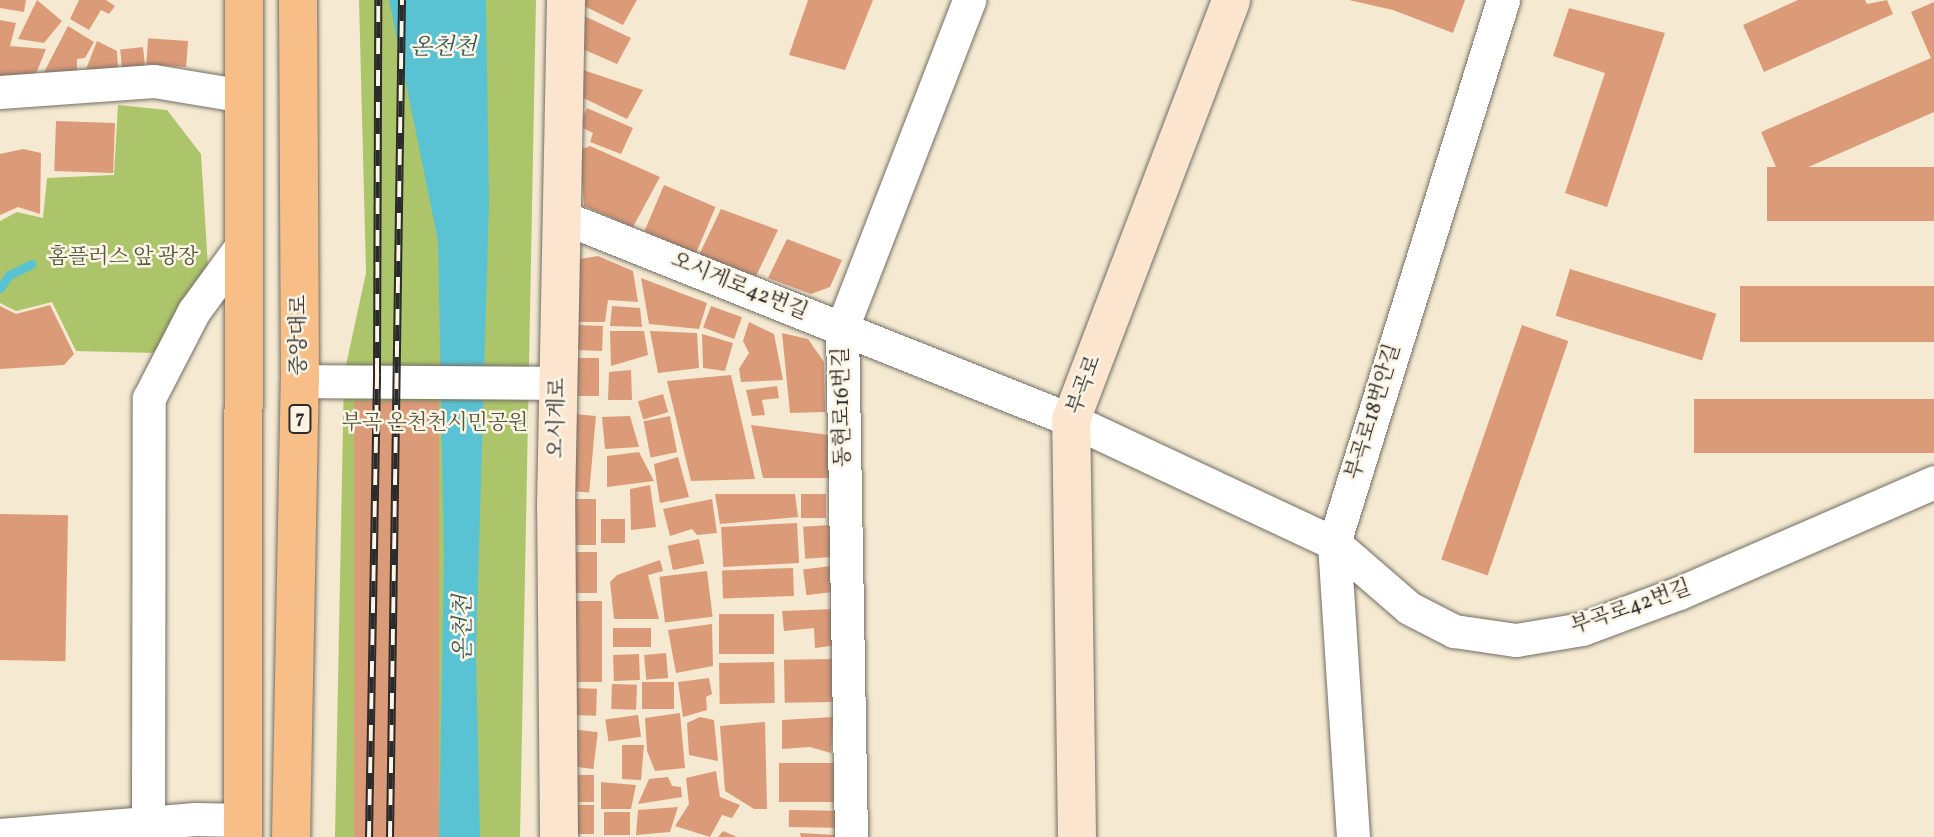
<!DOCTYPE html>
<html>
<head>
<meta charset="utf-8">
<style>
	body { margin:0 }
	#map { position:relative; width:1934px; height:837px; overflow:hidden; background:#f5ead1; font-family:Vollkorn,"Noto Serif KR",serif }
	div>[style] { position:absolute }
	[style*='--x'] { left:calc(var(--x)*1px); top:calc(var(--y)*1px); width:calc(var(--w)*1px); rotate:calc(var(--a)*1deg) }
	.green>* { inset:0; background:#adc56a }
	.water>* { inset:0; background:#59c3d3 }
	.stream>* { height:9px; margin:-4.5px; padding:0 4.5px; transform-origin:4.5px; border-radius:4.5px; background:#59c3d3 }
	.building>* { inset:0; background:#db9a78; transform-origin:0 0 }
	.roads { filter:drop-shadow(0 0 2px #726e65) drop-shadow(0 0 2px #726e65) }
	.minor>* { height:33px; margin:-16.5px; padding:0 16.5px; transform-origin:16.5px; border-radius:16.5px; background:#fff }
	.secondary>* { height:38px; margin:-19px; padding:0 19px; transform-origin:19px; border-radius:19px; background:#fce5cf }
	.primary>* { height:38px; margin:-19px; padding:0 19px; transform-origin:19px; border-radius:19px; background:#f7be88 }
	.rail>* { height:8px; margin-top:-4px; transform-origin:0; background:repeating-linear-gradient(90deg,#fcf5e5 0 16px,#2b2b2b 0 32px); box-sizing:border-box; border-block:2px solid #2b2b2b }
	span { translate:-50% -50%; white-space:nowrap; text-align:center; line-height:1.15; -webkit-text-stroke:5px #fcf5e5; paint-order:stroke }
	.shield-label span { padding:2px 5px; background:#fcf5e5; border:2px solid; border-radius:5px; -webkit-text-stroke-width:0 }
	.shield-label { font-size:19px; color:#2b2b2b; font-weight:700 }
	.park-label { font-size:21px; color:#52593e }
	.street-label { font-size:21px; color:#2b2b2b }
	.water-label { font-size:23px; color:#39595d; font-style:italic }
</style>
</head>
<body>
<div id="map">
	<div class="green">
		<i style="clip-path:polygon(359px 0,536px 0,520px 837px,335px 837px,344px 374px,366px 273px)"></i>
		<i style="clip-path:polygon(118px 105px,167px 110px,201px 154px,209px 283px,153px 353px,76px 351px,52px 302px,16px 311px,0 303px,0 221px,17px 212px,43px 218px,47px 178px,114px 175px)"></i>
	</div>
	<div class="water">
		<i style="clip-path:polygon(389px 0,486px 0,489px 203px,476px 653px,480px 837px,439px 837px,444px 556px,438px 241px)"></i>
	</div>
	<div class="stream">
		<i style="--x:0;--y:288;--w:16;--a:-55"></i>
		<i style="--x:9;--y:275;--w:25;--a:-26"></i>
	</div>
	<div class="building">
		<i style="clip-path:polygon(0 0,26px 0,24px 12px,0 8px)"></i>
		<i style="clip-path:polygon(37px 0,62px 21px,44px 43px,18px 39px)"></i>
		<i style="clip-path:polygon(79px 0,106px 0,115px 6px,109px 14px,101px 10px,89px 30px,70px 19px)"></i>
		<i style="clip-path:polygon(582px 0,637px 0,623px 25px,582px 5px)"></i>
		<i style="clip-path:polygon(808px 0,873px 0,845px 70px,789px 55px)"></i>
		<i style="clip-path:polygon(1349px 0,1465px 0,1453px 33px,1393px 10px)"></i>
		<i style="clip-path:polygon(1798px 0,1865px 0,1867px 4px,1887px 0,1893px 14px,1764px 72px,1743px 25px)"></i>
		<i style="clip-path:polygon(1934px 2px,1934px 112px,1781px 179px,1761px 132px,1931px 58px,1911px 12px)"></i>
		<i style="clip-path:polygon(1569px 8px,1665px 33px,1607px 207px,1565px 193px,1605px 73px,1553px 56px)"></i>
		<i style="clip-path:polygon(578px 13px,631px 38px,617px 64px,578px 47px)"></i>
		<i style="clip-path:polygon(0 20px,16px 23px,10px 46px,46px 49px,35px 76px,0 79px)"></i>
		<i style="clip-path:polygon(68px 26px,94px 42px,85px 58px,77px 59px,77px 72px,42px 76px)"></i>
		<i style="clip-path:polygon(97px 41px,117px 51px,118px 69px,85px 72px)"></i>
		<i style="left:188px;top:41px;width:26px;height:40px;rotate:94deg"></i>
		<i style="left:143px;top:47px;width:20px;height:23px;rotate:84deg"></i>
		<i style="clip-path:polygon(574px 67px,643px 90px,627px 119px,573px 93px)"></i>
		<i style="clip-path:polygon(587px 108px,633px 128px,621px 154px,590px 142px,593px 133px,579px 126px)"></i>
		<i style="left:56px;top:121px;width:59px;height:50px;rotate:2deg"></i>
		<i style="clip-path:polygon(590px 146px,660px 177px,633px 227px,584px 206px,580px 150px)"></i>
		<i style="clip-path:polygon(23px 149px,41px 153px,40px 214px,18px 207px,0 215px,0 154px)"></i>
		<i style="left:1934px;top:167px;width:54px;height:167px;rotate:90deg"></i>
		<i style="left:664px;top:185px;width:56px;height:50px;rotate:23deg"></i>
		<i style="clip-path:polygon(721px 209px,778px 230px,756px 276px,699px 255px)"></i>
		<i style="clip-path:polygon(787px 239px,842px 260px,830px 287px,811px 294px,768px 278px)"></i>
		<i style="clip-path:polygon(598px 256px,633px 271px,638px 302px,608px 300px,605px 322px,578px 322px,580px 259px)"></i>
		<i style="left:1570px;top:269px;width:153px;height:49px;rotate:17deg"></i>
		<i style="clip-path:polygon(641px 278px,707px 303px,699px 329px,649px 324px)"></i>
		<i style="left:1934px;top:286px;width:56px;height:194px;rotate:90deg"></i>
		<i style="clip-path:polygon(50px 305px,74px 354px,64px 365px,0 369px,0 306px,16px 314px)"></i>
		<i style="clip-path:polygon(612px 306px,640px 308px,642px 327px,610px 326px)"></i>
		<i style="left:711px;top:306px;width:33px;height:23px;rotate:20deg"></i>
		<i style="clip-path:polygon(749px 322px,774px 334px,783px 380px,741px 382px,739px 369px,749px 353px,743px 341px)"></i>
		<i style="left:577px;top:325px;width:26px;height:25px;rotate:2deg"></i>
		<i style="left:1522px;top:325px;width:49px;height:248px;rotate:19deg"></i>
		<i style="clip-path:polygon(610px 331px,644px 331px,648px 355px,611px 366px)"></i>
		<i style="clip-path:polygon(650px 331px,697px 333px,699px 368px,658px 373px)"></i>
		<i style="clip-path:polygon(782px 333px,808px 339px,824px 362px,825px 412px,790px 413px)"></i>
		<i style="clip-path:polygon(702px 334px,733px 343px,725px 371px,703px 368px)"></i>
		<i style="left:575px;top:358px;width:24px;height:38px"></i>
		<i style="clip-path:polygon(631px 370px,632px 400px,608px 400px,609px 372px)"></i>
		<i style="clip-path:polygon(731px 375px,755px 479px,691px 481px,667px 381px)"></i>
		<i style="clip-path:polygon(777px 386px,779px 398px,762px 400px,765px 415px,752px 416px,746px 390px)"></i>
		<i style="left:663px;top:394px;width:19px;height:26px;rotate:74deg"></i>
		<i style="left:1934px;top:399px;width:54px;height:240px;rotate:90deg"></i>
		<i style="left:439px;top:401px;width:436px;height:85px;rotate:90deg"></i>
		<i style="left:574px;top:414px;width:22px;height:77px;rotate:5deg"></i>
		<i style="clip-path:polygon(630px 416px,639px 447px,605px 449px,602px 417px)"></i>
		<i style="left:670px;top:416px;width:37px;height:27px;rotate:79deg"></i>
		<i style="clip-path:polygon(751px 425px,829px 435px,831px 478px,763px 478px)"></i>
		<i style="clip-path:polygon(639px 452px,654px 481px,607px 487px,607px 456px)"></i>
		<i style="clip-path:polygon(678px 457px,689px 497px,660px 503px,654px 464px)"></i>
		<i style="clip-path:polygon(650px 485px,656px 527px,631px 530px,630px 489px)"></i>
		<i style="clip-path:polygon(715px 494px,795px 494px,798px 517px,720px 524px)"></i>
		<i style="left:801px;top:494px;width:25px;height:24px"></i>
		<i style="left:576px;top:499px;width:20px;height:46px"></i>
		<i style="clip-path:polygon(712px 499px,717px 533px,697px 535px,692px 529px,670px 536px,663px 509px)"></i>
		<i style="left:0;top:514px;width:68px;height:146px;rotate:1deg"></i>
		<i style="left:601px;top:519px;width:24px;height:24px"></i>
		<i style="left:797px;top:523px;width:40px;height:76px;rotate:87deg"></i>
		<i style="left:829px;top:525px;width:32px;height:26px;rotate:86deg"></i>
		<i style="left:699px;top:539px;width:25px;height:32px;rotate:78deg"></i>
		<i style="left:576px;top:552px;width:21px;height:41px"></i>
		<i style="clip-path:polygon(660px 560px,663px 571px,648px 575px,659px 619px,614px 619px,610px 582px,617px 575px)"></i>
		<i style="left:831px;top:566px;width:26px;height:28px;rotate:83deg"></i>
		<i style="left:793px;top:568px;width:28px;height:71px;rotate:88deg"></i>
		<i style="left:707px;top:571px;width:46px;height:48px;rotate:83deg"></i>
		<i style="left:575px;top:601px;width:27px;height:81px"></i>
		<i style="clip-path:polygon(834px 609px,837px 645px,815px 648px,814px 628px,784px 631px,782px 611px)"></i>
		<i style="left:719px;top:614px;width:55px;height:40px"></i>
		<i style="clip-path:polygon(712px 624px,713px 666px,676px 673px,668px 630px)"></i>
		<i style="left:613px;top:628px;width:38px;height:19px"></i>
		<i style="left:666px;top:653px;width:25px;height:22px;rotate:85deg"></i>
		<i style="left:639px;top:654px;width:26px;height:26px;rotate:88deg"></i>
		<i style="left:833px;top:659px;width:43px;height:49px;rotate:89deg"></i>
		<i style="left:774px;top:662px;width:41px;height:55px;rotate:89deg"></i>
		<i style="clip-path:polygon(709px 678px,712px 694px,706px 697px,707px 710px,683px 717px,678px 682px)"></i>
		<i style="left:674px;top:682px;width:27px;height:32px;rotate:90deg"></i>
		<i style="left:612px;top:684px;width:25px;height:25px;rotate:2deg"></i>
		<i style="left:573px;top:688px;width:24px;height:27px;rotate:2deg"></i>
		<i style="clip-path:polygon(680px 713px,685px 768px,655px 771px,647px 751px,645px 718px)"></i>
		<i style="left:638px;top:715px;width:22px;height:33px;rotate:82deg"></i>
		<i style="clip-path:polygon(700px 717px,714px 720px,718px 761px,689px 755px,687px 723px)"></i>
		<i style="clip-path:polygon(833px 717px,831px 753px,810px 747px,782px 749px,782px 720px)"></i>
		<i style="clip-path:polygon(765px 722px,767px 809px,754px 809px,725px 791px,720px 726px)"></i>
		<i style="left:572px;top:729px;width:26px;height:37px;rotate:7deg"></i>
		<i style="clip-path:polygon(622px 745px,644px 745px,641px 780px,622px 779px)"></i>
		<i style="left:835px;top:763px;width:39px;height:56px;rotate:90deg"></i>
		<i style="clip-path:polygon(716px 771px,720px 797px,740px 805px,732px 818px,722px 815px,710px 837px,675px 826px,689px 804px,686px 778px)"></i>
		<i style="left:570px;top:775px;width:24px;height:27px"></i>
		<i style="clip-path:polygon(668px 777px,672px 786px,681px 787px,682px 797px,638px 804px,649px 779px)"></i>
		<i style="clip-path:polygon(601px 782px,636px 785px,631px 809px,601px 809px)"></i>
		<i style="left:575px;top:805px;width:19px;height:29px"></i>
		<i style="clip-path:polygon(678px 807px,670px 832px,636px 835px,638px 810px)"></i>
		<i style="left:789px;top:810px;width:46px;height:17px;rotate:1deg"></i>
		<i style="left:604px;top:812px;width:26px;height:23px"></i>
		<i style="clip-path:polygon(723px 831px,737px 837px,718px 837px)"></i>
		<i style="clip-path:polygon(800px 833px,836px 835px,836px 837px,801px 837px)"></i>
	</div>
	<div class="roads">
		<div class="minor">
			<i style="--x:0;--y:92;--w:154;--a:-4.1"></i>
			<i style="--x:154;--y:81;--w:91;--a:9.5"></i>
			<i style="--x:562;--y:217;--w:548;--a:21.74"></i>
			<i style="--x:1071;--y:420;--w:290;--a:25.1"></i>
			<i style="--x:1334;--y:543;--w:99;--a:40.9"></i>
			<i style="--x:1409;--y:608;--w:51;--a:27.1"></i>
			<i style="--x:1454;--y:631;--w:63;--a:8.3"></i>
			<i style="--x:1516;--y:640;--w:67;--a:-9.5"></i>
			<i style="--x:1582;--y:629;--w:103;--a:-20.4"></i>
			<i style="--x:1679;--y:593;--w:278;--a:-23.5"></i>
			<i style="--x:300;--y:381;--w:259;--a:0.4"></i>
			<i style="--x:148;--y:822;--w:424;--a:-89.9"></i>
			<i style="--x:149;--y:398;--w:98;--a:-62.7"></i>
			<i style="--x:194;--y:311;--w:87;--a:-53.9"></i>
			<i style="--x:0;--y:835;--w:196;--a:-4.7"></i>
			<i style="--x:195;--y:819;--w:47;--a:1.2"></i>
			<i style="--x:851;--y:837;--w:509;--a:-91.01"></i>
			<i style="--x:842;--y:328;--w:352;--a:-68.8"></i>
			<i style="--x:1353;--y:837;--w:295;--a:-93.7"></i>
			<i style="--x:1334;--y:543;--w:569;--a:-72.71"></i>
		</div>
		<div class="secondary">
			<i style="--x:559;--y:837;--w:330;--a:-90.5"></i>
			<i style="--x:556;--y:507;--w:507;--a:-88.87"></i>
			<i style="--x:1077;--y:837;--w:417;--a:-90.8"></i>
			<i style="--x:1071;--y:420;--w:449;--a:-69.1"></i>
		</div>
		<div class="primary">
			<i style="--x:243;--y:837;--w:837;--a:-89.93"></i>
			<i style="--x:291;--y:837;--w:456;--a:-88.9"></i>
			<i style="--x:300;--y:381;--w:381;--a:-90.3"></i>
		</div>
	</div>
	<div class="rail">
		<i style="--x:369;--y:837;--w:463;--a:-89"></i>
		<i style="--x:377;--y:374;--w:374;--a:-89.8"></i>
		<i style="--x:390;--y:837;--w:837;--a:-89.18"></i>
	</div>
	<div class="shield-label">
		<span style="left:300px;top:419px">7</span>
	</div>
	<div class="park-label">
		<span style="left:123px;top:258px">홈플러스 앞 광장</span>
		<span style="left:435px;top:424px">부곡 온천천시민공원</span>
	</div>
	<div class="street-label">
		<span style="left:739px;top:287px;rotate:22deg">오시게로42번길</span>
		<span style="left:300px;top:335px;rotate:-90deg">중앙대로</span>
		<span style="left:1085px;top:385px;rotate:-70deg">부곡로</span>
		<span style="left:843px;top:407px;rotate:-91deg">동현로16번길</span>
		<span style="left:1374px;top:412px;rotate:-73deg">부곡로18번안길</span>
		<span style="left:558px;top:418px;rotate:-89deg">오시게로</span>
		<span style="left:1631px;top:608px;rotate:-19deg">부곡로42번길</span>
	</div>
	<div class="water-label">
		<span style="left:443px;top:48px">온천천</span>
		<span style="left:464px;top:628px;rotate:-90deg">온천천</span>
	</div>
</div>
</body>
</html>
